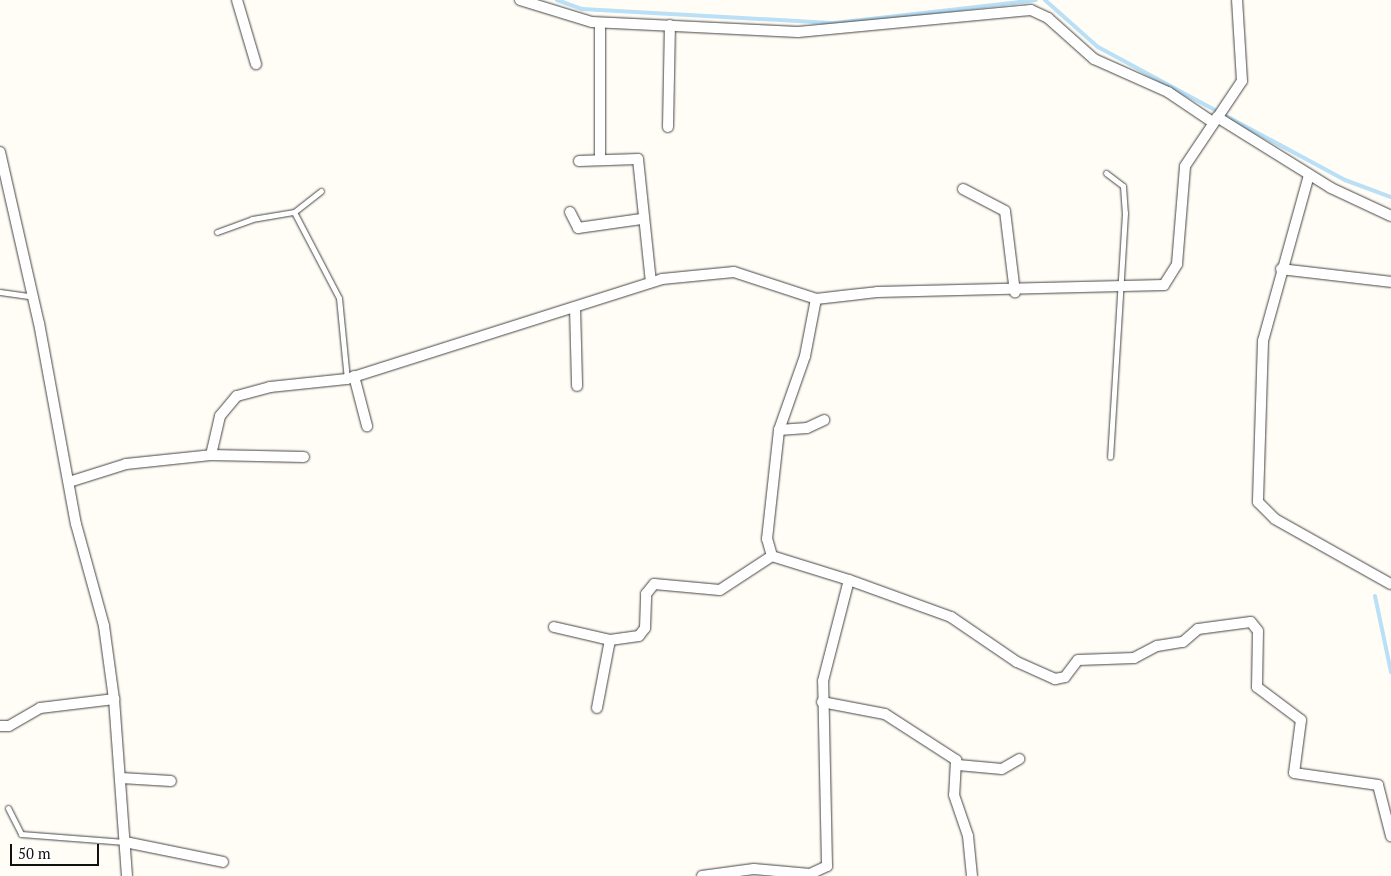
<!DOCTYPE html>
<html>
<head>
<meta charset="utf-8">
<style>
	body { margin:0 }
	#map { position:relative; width:1391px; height:876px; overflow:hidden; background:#fffdf5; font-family:"PT Serif",serif }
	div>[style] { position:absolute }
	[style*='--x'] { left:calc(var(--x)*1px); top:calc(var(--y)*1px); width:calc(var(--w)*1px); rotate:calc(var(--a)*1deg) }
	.stream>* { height:4px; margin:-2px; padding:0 2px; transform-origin:2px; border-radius:2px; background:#b9e0f7 }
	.roads { filter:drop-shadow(0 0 1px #444) drop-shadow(0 0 1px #444) }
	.service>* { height:5px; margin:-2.5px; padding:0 2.5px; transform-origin:2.5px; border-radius:2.5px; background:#fff }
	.minor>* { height:10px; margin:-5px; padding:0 5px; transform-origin:5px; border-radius:5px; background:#fff }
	span { translate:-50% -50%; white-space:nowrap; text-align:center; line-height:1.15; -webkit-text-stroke:5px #fff; paint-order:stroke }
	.scale { position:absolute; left:10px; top:844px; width:89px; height:22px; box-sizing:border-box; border:2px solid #111; border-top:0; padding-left:6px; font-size:15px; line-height:18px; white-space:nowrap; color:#111; -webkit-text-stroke:4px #fff; paint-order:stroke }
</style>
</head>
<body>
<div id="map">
	<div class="stream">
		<i style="--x:557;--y:0;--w:27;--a:20"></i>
		<i style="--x:582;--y:9;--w:253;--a:3.2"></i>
		<i style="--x:835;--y:23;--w:202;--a:-6.5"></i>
		<i style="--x:1045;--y:0;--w:71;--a:41.6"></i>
		<i style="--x:1098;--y:47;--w:281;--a:28.3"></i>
		<i style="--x:1345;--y:180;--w:49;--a:20.3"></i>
		<i style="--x:1375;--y:596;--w:78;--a:78.1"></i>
	</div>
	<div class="roads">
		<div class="service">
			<i style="--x:1106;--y:173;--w:21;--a:37"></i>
			<i style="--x:1123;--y:186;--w:27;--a:86"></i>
			<i style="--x:1125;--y:213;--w:244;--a:93.5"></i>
			<i style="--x:321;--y:191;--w:34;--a:142"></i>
			<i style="--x:294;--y:212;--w:97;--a:62.4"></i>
			<i style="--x:339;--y:298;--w:81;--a:84.4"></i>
			<i style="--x:217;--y:232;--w:37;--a:-20"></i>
			<i style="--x:252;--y:219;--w:43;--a:-9.5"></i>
			<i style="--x:0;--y:292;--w:34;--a:8"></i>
			<i style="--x:8;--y:808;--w:29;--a:63"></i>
			<i style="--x:21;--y:834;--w:104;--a:4.4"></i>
		</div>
		<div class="minor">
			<i style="--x:237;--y:0;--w:67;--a:73.5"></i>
			<i style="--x:520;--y:0;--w:75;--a:17"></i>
			<i style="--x:592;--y:22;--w:206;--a:2.8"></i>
			<i style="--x:798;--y:32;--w:234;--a:-5.4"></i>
			<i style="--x:1031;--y:10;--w:19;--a:25"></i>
			<i style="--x:1048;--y:18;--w:62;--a:41.7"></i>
			<i style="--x:1094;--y:59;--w:81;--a:24"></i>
			<i style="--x:1168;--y:92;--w:55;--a:34"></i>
			<i style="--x:1217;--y:117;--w:134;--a:31.9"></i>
			<i style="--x:1331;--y:188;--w:66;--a:25"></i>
			<i style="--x:668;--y:127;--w:102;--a:-88.9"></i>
			<i style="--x:0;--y:152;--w:175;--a:77.2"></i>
			<i style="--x:39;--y:323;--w:204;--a:79.6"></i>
			<i style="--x:76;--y:524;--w:106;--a:74.6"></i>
			<i style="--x:104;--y:626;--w:74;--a:82.2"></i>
			<i style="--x:114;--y:699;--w:177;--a:85.8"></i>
			<i style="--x:600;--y:160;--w:137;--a:-90"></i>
			<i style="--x:579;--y:161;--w:59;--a:-1.9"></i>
			<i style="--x:638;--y:159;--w:124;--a:84"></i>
			<i style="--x:1309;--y:175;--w:172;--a:105.5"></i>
			<i style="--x:1263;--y:341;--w:161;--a:91.8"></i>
			<i style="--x:1258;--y:502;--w:24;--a:45"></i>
			<i style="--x:1275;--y:519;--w:133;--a:29.3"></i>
			<i style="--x:963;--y:189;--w:47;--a:27.6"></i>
			<i style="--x:1005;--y:211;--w:82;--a:83"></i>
			<i style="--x:570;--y:212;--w:18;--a:63"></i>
			<i style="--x:578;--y:228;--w:64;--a:-8.1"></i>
			<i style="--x:1281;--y:269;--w:111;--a:6.7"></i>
			<i style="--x:575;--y:307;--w:79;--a:88.5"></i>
			<i style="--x:354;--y:376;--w:52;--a:75.4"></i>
			<i style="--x:779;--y:430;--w:28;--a:-4"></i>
			<i style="--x:807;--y:428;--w:19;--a:-25"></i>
			<i style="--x:211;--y:455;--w:93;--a:1.2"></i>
			<i style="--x:69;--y:482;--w:60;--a:-17.5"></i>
			<i style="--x:126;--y:464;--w:85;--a:-6"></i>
			<i style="--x:211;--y:455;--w:40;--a:-77"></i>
			<i style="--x:220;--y:416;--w:26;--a:-50"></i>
			<i style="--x:237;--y:396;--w:34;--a:-15"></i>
			<i style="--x:270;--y:387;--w:77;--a:-5.9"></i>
			<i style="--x:347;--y:379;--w:330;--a:-17.6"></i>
			<i style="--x:662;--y:279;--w:72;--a:-5.6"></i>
			<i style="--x:734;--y:272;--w:86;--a:18.2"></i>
			<i style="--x:816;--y:299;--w:61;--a:-6.5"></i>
			<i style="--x:877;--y:292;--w:287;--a:-1.4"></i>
			<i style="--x:1164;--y:285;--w:25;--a:-58"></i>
			<i style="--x:1177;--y:264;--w:98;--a:-85.3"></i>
			<i style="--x:1185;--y:166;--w:102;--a:-56.2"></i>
			<i style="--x:1242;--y:81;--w:81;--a:-93.5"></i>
			<i style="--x:849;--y:580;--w:109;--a:19.9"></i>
			<i style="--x:951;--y:617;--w:80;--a:34.3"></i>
			<i style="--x:1017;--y:662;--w:42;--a:24.1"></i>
			<i style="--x:1055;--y:679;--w:10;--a:-11"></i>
			<i style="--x:1065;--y:677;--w:21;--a:-53"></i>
			<i style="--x:1078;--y:660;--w:56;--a:-2"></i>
			<i style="--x:1134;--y:658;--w:26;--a:-28"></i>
			<i style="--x:1157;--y:646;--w:26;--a:-9"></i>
			<i style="--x:1183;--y:642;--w:20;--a:-41"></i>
			<i style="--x:1198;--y:629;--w:53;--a:-7.5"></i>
			<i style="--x:1251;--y:622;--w:11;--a:52"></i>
			<i style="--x:1258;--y:631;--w:56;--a:91"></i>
			<i style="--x:1257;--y:687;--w:55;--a:36.9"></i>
			<i style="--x:1301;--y:720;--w:53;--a:97.5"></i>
			<i style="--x:1294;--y:773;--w:85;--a:8.1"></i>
			<i style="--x:1378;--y:785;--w:53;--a:75.7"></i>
			<i style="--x:554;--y:627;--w:57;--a:13.1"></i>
			<i style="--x:610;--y:640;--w:29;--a:-8"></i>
			<i style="--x:639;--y:636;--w:10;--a:-53"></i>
			<i style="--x:645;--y:628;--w:34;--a:-88"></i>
			<i style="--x:646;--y:594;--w:13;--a:-51"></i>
			<i style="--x:654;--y:584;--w:66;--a:5.2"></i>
			<i style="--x:720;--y:590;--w:62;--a:-33.2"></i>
			<i style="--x:822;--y:702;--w:64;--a:10.8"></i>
			<i style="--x:885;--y:714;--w:85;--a:32.9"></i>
			<i style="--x:956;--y:760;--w:35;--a:93"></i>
			<i style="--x:954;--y:795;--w:43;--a:71.1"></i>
			<i style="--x:968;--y:836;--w:40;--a:84.3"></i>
			<i style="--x:597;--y:708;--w:69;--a:-79.2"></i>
			<i style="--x:0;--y:726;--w:9;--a:0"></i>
			<i style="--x:9;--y:726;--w:36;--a:-30"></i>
			<i style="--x:40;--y:708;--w:75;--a:-6.9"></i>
			<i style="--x:958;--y:765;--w:44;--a:5.2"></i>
			<i style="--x:1002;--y:769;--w:20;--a:-30"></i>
			<i style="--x:121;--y:778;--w:50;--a:3.4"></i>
			<i style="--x:125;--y:842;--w:100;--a:11.5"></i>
			<i style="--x:702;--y:876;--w:52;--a:-7.7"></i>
			<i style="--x:754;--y:869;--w:56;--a:5.1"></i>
			<i style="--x:810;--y:874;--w:19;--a:-25"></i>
			<i style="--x:827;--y:866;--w:185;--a:-91.2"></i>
			<i style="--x:823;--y:681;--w:104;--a:-75.6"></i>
			<i style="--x:849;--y:580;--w:81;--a:-162.7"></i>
			<i style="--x:772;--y:556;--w:18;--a:-106"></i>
			<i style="--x:767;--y:539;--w:110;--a:-83.7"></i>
			<i style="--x:779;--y:430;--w:78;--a:-70.6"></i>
			<i style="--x:805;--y:356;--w:58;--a:-79.1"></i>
		</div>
	</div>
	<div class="scale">50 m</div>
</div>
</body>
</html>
